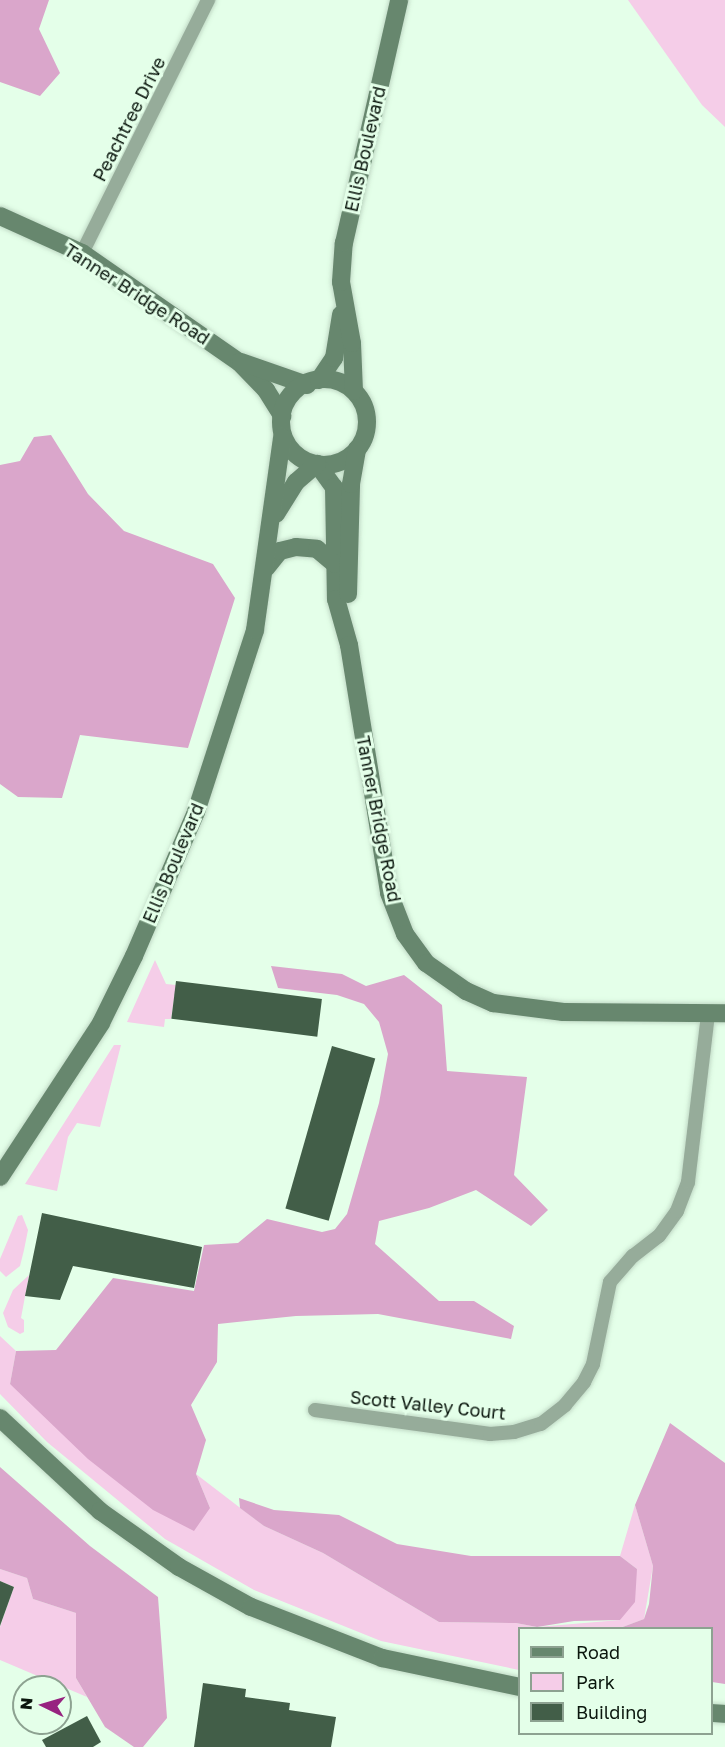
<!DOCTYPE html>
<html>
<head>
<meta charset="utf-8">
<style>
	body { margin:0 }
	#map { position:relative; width:725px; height:1747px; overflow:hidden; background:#e4ffe9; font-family:"Golos Text",sans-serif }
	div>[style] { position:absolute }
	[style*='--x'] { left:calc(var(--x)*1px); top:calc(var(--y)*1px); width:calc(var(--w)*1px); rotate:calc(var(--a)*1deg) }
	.green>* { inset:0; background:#f5cde8 }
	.forest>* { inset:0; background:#daa6cb }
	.building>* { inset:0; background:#425e48; transform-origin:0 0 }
	.roads { filter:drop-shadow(0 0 2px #c1dac6) drop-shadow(0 0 2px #c1dac6) }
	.street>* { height:14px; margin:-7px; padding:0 7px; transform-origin:7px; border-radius:7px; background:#96ac9a }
	.secondary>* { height:18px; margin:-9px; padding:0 9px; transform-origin:9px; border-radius:9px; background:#67876e }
	.secondary>.ring { margin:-9px; padding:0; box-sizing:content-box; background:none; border:18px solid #67876e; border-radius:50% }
	span { translate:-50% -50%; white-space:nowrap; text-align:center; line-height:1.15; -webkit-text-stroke:6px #e4ffe9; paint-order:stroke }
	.street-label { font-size:18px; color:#0a160d }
	.legend { position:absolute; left:518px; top:1627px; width:195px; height:108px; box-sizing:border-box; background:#e4ffe9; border:2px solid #8da291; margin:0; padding:8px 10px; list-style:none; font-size:18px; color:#0a160d }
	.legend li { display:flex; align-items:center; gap:12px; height:30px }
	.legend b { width:30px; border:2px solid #8da291 }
	.north { position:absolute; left:12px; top:1675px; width:60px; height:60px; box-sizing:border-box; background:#e4ffe9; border:2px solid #8da291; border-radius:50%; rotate:275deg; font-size:16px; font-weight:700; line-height:24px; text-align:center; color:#0a160d }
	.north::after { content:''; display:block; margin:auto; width:21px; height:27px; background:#972380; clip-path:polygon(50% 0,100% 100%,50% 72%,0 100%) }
</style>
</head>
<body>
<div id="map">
	<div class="green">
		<i style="clip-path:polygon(628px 0,725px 0,725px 127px,702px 105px)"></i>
		<i style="clip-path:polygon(155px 960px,166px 984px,176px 985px,171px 1019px,165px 1019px,164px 1027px,127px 1022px)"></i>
		<i style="clip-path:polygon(114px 1045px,121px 1045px,100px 1127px,77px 1123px,68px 1137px,57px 1191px,25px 1184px)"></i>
		<i style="clip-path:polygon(22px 1215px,28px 1230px,24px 1250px,20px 1266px,6px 1277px,0 1271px,0 1259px,18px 1216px)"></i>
		<i style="clip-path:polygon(29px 1275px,21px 1318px,24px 1320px,24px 1332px,20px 1334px,8px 1327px,3px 1313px,13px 1290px)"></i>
		<i style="clip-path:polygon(0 1336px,16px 1351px,10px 1384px,210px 1508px,196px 1474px,264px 1526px,323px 1553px,439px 1622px,516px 1623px,537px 1627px,620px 1620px,637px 1569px,620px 1556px,635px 1505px,653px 1566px,644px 1619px,620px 1628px,520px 1628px,519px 1670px,381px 1641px,254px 1590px,165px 1539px,47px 1442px,0 1394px)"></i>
		<i style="clip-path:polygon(0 1569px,27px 1578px,33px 1599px,76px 1613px,76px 1678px,87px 1697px,0 1660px,0 1627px,14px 1587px,0 1581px)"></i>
	</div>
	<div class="forest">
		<i style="clip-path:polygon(0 0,49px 0,39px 29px,60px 73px,40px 96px,0 82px)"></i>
		<i style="clip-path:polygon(51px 435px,88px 494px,124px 531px,213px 564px,235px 598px,188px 748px,80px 735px,62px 798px,18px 797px,0 784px,0 465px,20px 461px,34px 437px)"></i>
		<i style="clip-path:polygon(271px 966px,342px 974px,366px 986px,404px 975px,442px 1005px,447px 1071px,527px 1077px,514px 1175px,548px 1210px,531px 1226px,476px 1190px,429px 1208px,379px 1221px,375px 1244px,439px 1301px,474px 1301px,514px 1326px,511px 1339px,378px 1314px,296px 1316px,218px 1324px,217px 1362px,191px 1405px,206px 1440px,196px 1474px,210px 1508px,194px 1531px,153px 1510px,88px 1459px,10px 1384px,16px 1351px,56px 1350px,113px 1278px,194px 1291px,204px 1245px,238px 1243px,267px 1219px,322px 1232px,335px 1229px,347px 1214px,379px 1103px,388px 1054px,379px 1022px,364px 1004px,337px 995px,278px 988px)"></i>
		<i style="clip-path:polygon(670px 1423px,725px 1463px,725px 1684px,712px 1682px,712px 1628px,620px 1628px,644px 1619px,649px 1604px,653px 1566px,635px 1505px)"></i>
		<i style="clip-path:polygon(0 1467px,90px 1546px,158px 1597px,167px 1718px,143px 1747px,134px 1747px,105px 1727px,76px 1678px,76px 1613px,33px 1599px,27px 1578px,0 1569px)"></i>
		<i style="clip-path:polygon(239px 1498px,274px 1510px,339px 1515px,397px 1544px,471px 1556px,620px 1556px,637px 1569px,635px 1602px,620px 1620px,574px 1621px,537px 1627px,516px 1623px,439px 1622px,323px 1553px,264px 1526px,240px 1508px)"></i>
	</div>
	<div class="building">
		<i style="left:176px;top:981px;width:147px;height:38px;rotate:7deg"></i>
		<i style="left:332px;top:1046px;width:45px;height:169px;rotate:16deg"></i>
		<i style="clip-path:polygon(42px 1213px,202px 1247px,194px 1288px,73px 1266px,60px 1300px,25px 1296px)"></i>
		<i style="clip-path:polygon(0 1581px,14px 1587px,0 1626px)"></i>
		<i style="clip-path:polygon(203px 1683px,246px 1689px,245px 1697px,290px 1703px,289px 1710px,336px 1717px,331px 1747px,194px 1747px)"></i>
		<i style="clip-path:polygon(87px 1716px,101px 1742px,93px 1747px,46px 1747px,42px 1740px)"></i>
	</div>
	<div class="roads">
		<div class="street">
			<i style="--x:82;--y:253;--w:283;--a:-63.5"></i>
			<i style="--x:315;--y:1410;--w:177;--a:7.8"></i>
			<i style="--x:490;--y:1434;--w:24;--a:-5"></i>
			<i style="--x:514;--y:1432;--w:28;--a:-17"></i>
			<i style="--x:541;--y:1424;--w:31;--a:-38"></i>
			<i style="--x:565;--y:1405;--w:30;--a:-50"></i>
			<i style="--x:584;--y:1382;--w:20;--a:-63"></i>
			<i style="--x:593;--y:1364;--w:84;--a:-78.3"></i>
			<i style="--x:610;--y:1282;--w:35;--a:-49"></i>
			<i style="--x:633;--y:1256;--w:33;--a:-38"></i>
			<i style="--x:659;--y:1236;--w:31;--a:-54"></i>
			<i style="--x:677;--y:1211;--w:31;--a:-69"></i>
			<i style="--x:688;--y:1182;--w:169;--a:-83.2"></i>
		</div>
		<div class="secondary">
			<i style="--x:0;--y:216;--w:90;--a:24.3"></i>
			<i style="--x:82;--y:253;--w:191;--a:34.8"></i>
			<i style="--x:239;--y:362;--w:39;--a:46"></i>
			<i style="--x:266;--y:390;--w:31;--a:58"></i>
			<i style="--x:241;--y:362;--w:70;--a:19.2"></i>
			<i class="ring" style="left:281px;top:379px;width:68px;height:68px"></i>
			<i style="--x:319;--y:380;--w:27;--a:-56"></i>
			<i style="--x:334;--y:358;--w:44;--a:-80.8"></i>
			<i style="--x:354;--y:391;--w:48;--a:-92.4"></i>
			<i style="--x:352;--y:343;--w:62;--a:-100.2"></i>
			<i style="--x:341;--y:282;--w:39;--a:-86"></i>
			<i style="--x:344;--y:243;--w:249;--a:-77.2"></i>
			<i style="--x:317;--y:464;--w:29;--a:54"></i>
			<i style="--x:334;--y:487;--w:112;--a:89"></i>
			<i style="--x:336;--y:599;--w:48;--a:74.2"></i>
			<i style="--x:349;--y:645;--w:251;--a:80.8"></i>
			<i style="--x:389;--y:893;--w:44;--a:68.7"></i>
			<i style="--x:405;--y:934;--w:36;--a:54"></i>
			<i style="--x:426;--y:963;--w:49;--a:35"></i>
			<i style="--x:466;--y:991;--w:30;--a:24"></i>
			<i style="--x:493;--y:1003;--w:71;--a:7.3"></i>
			<i style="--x:563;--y:1012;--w:162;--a:0.4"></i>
			<i style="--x:276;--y:514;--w:38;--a:-58"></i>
			<i style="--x:296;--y:482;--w:28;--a:-41"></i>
			<i style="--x:266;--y:568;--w:22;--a:-51"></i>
			<i style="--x:280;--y:551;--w:16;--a:-14"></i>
			<i style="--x:296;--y:547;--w:21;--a:5"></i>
			<i style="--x:317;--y:549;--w:23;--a:40"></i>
			<i style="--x:348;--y:594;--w:110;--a:-88.4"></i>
			<i style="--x:351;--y:484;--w:36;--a:-80"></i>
			<i style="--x:0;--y:1177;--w:184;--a:-56.7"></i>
			<i style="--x:101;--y:1023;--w:75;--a:-63.8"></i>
			<i style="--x:134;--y:956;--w:157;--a:-66.7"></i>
			<i style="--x:196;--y:812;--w:191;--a:-72"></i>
			<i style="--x:255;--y:630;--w:195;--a:-82"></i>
			<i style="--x:0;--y:1418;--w:137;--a:42.9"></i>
			<i style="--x:100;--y:1511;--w:97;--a:35.3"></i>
			<i style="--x:179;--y:1567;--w:82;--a:29.1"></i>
			<i style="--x:251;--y:1607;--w:141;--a:21.3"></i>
			<i style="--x:382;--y:1658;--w:141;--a:11.9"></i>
			<i style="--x:712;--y:1713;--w:13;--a:4"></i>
		</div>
	</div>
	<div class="street-label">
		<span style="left:129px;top:119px;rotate:-63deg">Peachtree Drive</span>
		<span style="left:365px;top:149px;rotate:-77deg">Ellis Boulevard</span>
		<span style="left:137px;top:294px;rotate:33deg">Tanner Bridge Road</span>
		<span style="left:379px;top:819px;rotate:79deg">Tanner Bridge Road</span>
		<span style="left:173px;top:863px;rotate:-67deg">Ellis Boulevard</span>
		<span style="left:428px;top:1405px;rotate:6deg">Scott Valley Court</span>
	</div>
	<ul class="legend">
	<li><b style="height:8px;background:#67876e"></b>Road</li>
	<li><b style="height:16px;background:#f5cde8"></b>Park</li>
	<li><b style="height:16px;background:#425e48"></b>Building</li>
	</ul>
	<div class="north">N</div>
</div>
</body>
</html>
